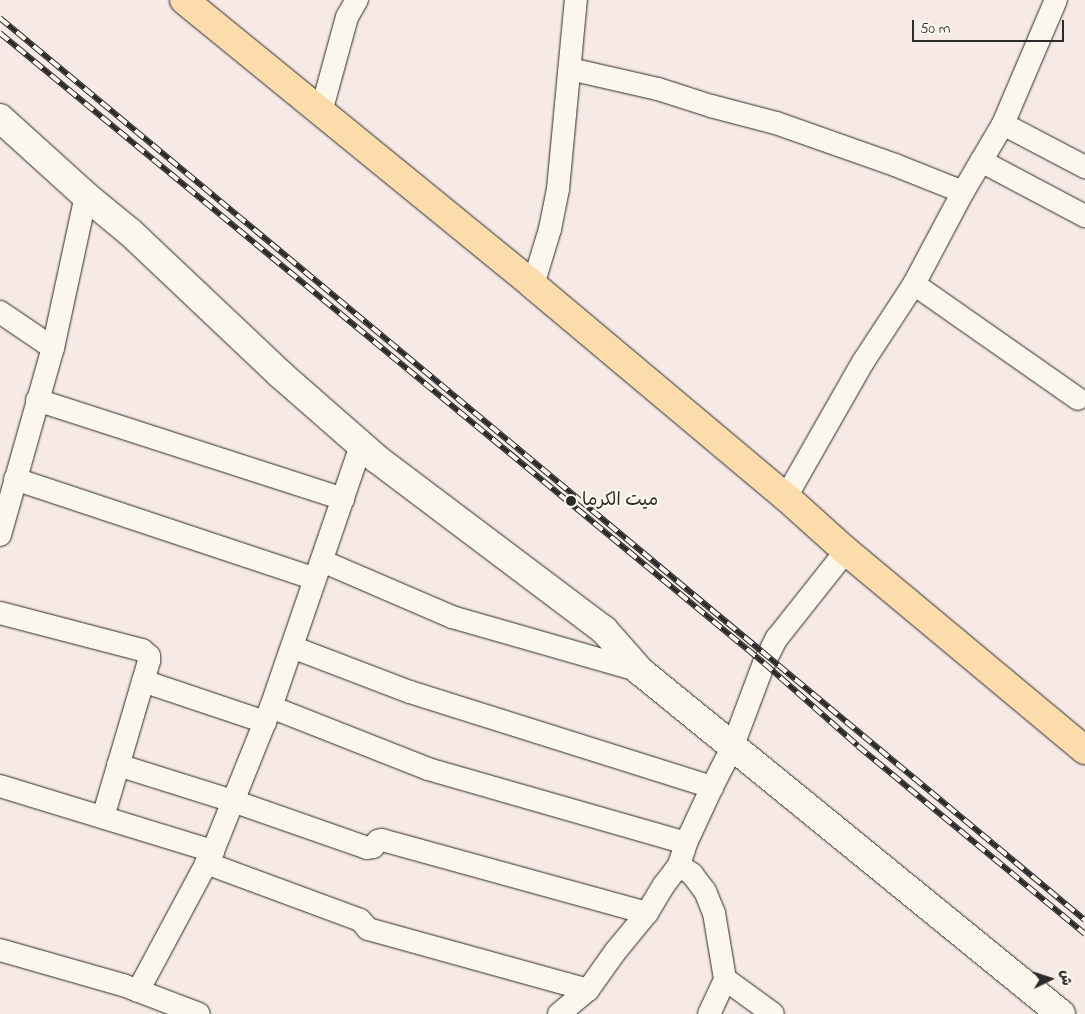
<!DOCTYPE html>
<html>
<head>
<meta charset="utf-8">
<style>
	body { margin:0 }
	#map { position:relative; width:1085px; height:1014px; overflow:hidden; background:#f7e9e5; font-family:"Indie Flower","Playpen Sans Arabic",sans-serif }
	div>[style] { position:absolute }
	[style*='--x'] { left:calc(var(--x)*1px); top:calc(var(--y)*1px); width:calc(var(--w)*1px); rotate:calc(var(--a)*1deg) }
	.roads { filter:drop-shadow(0 0 1px #2b2b2b) drop-shadow(0 0 1px #2b2b2b) }
	.minor>* { height:22px; margin:-11px; padding:0 11px; transform-origin:11px; border-radius:11px; background:#fbf7ec }
	.tertiary>* { height:28px; margin:-14px; padding:0 14px; transform-origin:14px; border-radius:14px; background:#fbf7ec }
	.primary>* { height:28px; margin:-14px; padding:0 14px; transform-origin:14px; border-radius:14px; background:#fddcac }
	.rail>* { height:5.5px; margin-top:-2.75px; transform-origin:0; background:repeating-linear-gradient(90deg,#fbf7ec 0 11px,#2b2b2b 0 22px); box-sizing:border-box; border-block:1px solid #2b2b2b }
	.dots>* { width:14px; height:14px; translate:-50% -50%; box-sizing:border-box; border:2px solid #fbf7ec; border-radius:50% }
	span { translate:-50% -50%; white-space:nowrap; text-align:center; line-height:1.15; -webkit-text-stroke:4.5px #fbf7ec; paint-order:stroke }
	.poi-label { font-size:18px; color:#2b2b2b }
	.left { translate:0 -50%; text-align:left }
	.north { position:absolute; left:1025px; top:954px; width:50px; height:50px; -webkit-text-stroke:4px #fbf7ec; paint-order:stroke; rotate:86deg; font-size:14px; font-weight:700; line-height:20px; text-align:center; color:#2b2b2b }
	.north::after { content:''; display:block; margin:auto; width:18px; height:22px; background:#2b2b2b; clip-path:polygon(50% 0,100% 100%,50% 72%,0 100%) }
	.scale { position:absolute; left:912px; top:20px; width:152px; height:22px; box-sizing:border-box; border:2px solid #2b2b2b; border-top:0; padding-left:6px; font-size:15px; line-height:18px; white-space:nowrap; color:#2b2b2b; -webkit-text-stroke:4px #fbf7ec; paint-order:stroke }
</style>
</head>
<body>
<div id="map">
	<div class="roads">
		<div class="minor">
			<i style="--x:570;--y:69;--w:90;--a:12.8"></i>
			<i style="--x:658;--y:89;--w:56;--a:17.8"></i>
			<i style="--x:711;--y:106;--w:67;--a:14.7"></i>
			<i style="--x:776;--y:123;--w:126;--a:19.4"></i>
			<i style="--x:895;--y:165;--w:73;--a:21.7"></i>
			<i style="--x:321;--y:112;--w:98;--a:-74.7"></i>
			<i style="--x:347;--y:17;--w:20;--a:-60"></i>
			<i style="--x:1003;--y:124;--w:93;--a:27.7"></i>
			<i style="--x:981;--y:161;--w:118;--a:27.9"></i>
			<i style="--x:914;--y:284;--w:200;--a:35"></i>
			<i style="--x:533;--y:285;--w:59;--a:-73.1"></i>
			<i style="--x:550;--y:229;--w:41;--a:-78.7"></i>
			<i style="--x:558;--y:189;--w:190;--a:-84.6"></i>
			<i style="--x:0;--y:312;--w:64;--a:34.2"></i>
			<i style="--x:37;--y:400;--w:322;--a:17.9"></i>
			<i style="--x:15;--y:479;--w:316;--a:18.4"></i>
			<i style="--x:786;--y:497;--w:155;--a:-60.3"></i>
			<i style="--x:863;--y:362;--w:93;--a:-56.8"></i>
			<i style="--x:914;--y:284;--w:104;--a:-62"></i>
			<i style="--x:963;--y:192;--w:79;--a:-59.5"></i>
			<i style="--x:1003;--y:124;--w:135;--a:-66.9"></i>
			<i style="--x:0;--y:535;--w:194;--a:-74.2"></i>
			<i style="--x:53;--y:348;--w:156;--a:-77.8"></i>
			<i style="--x:322;--y:561;--w:142;--a:23.3"></i>
			<i style="--x:452;--y:617;--w:196;--a:16"></i>
			<i style="--x:0;--y:613;--w:147;--a:14.6"></i>
			<i style="--x:142;--y:650;--w:9;--a:41"></i>
			<i style="--x:149;--y:656;--w:5;--a:90"></i>
			<i style="--x:149;--y:661;--w:163;--a:106.4"></i>
			<i style="--x:292;--y:647;--w:126;--a:20.9"></i>
			<i style="--x:410;--y:692;--w:317;--a:17.5"></i>
			<i style="--x:143;--y:681;--w:129;--a:18.6"></i>
			<i style="--x:271;--y:707;--w:169;--a:21.5"></i>
			<i style="--x:428;--y:769;--w:268;--a:16"></i>
			<i style="--x:118;--y:765;--w:121;--a:17.4"></i>
			<i style="--x:233;--y:801;--w:142;--a:19.3"></i>
			<i style="--x:367;--y:848;--w:6;--a:-9"></i>
			<i style="--x:373;--y:847;--w:8;--a:-50"></i>
			<i style="--x:378;--y:841;--w:4;--a:-14"></i>
			<i style="--x:382;--y:840;--w:275;--a:15.4"></i>
			<i style="--x:0;--y:786;--w:223;--a:17"></i>
			<i style="--x:206;--y:863;--w:164;--a:20.3"></i>
			<i style="--x:360;--y:920;--w:12;--a:48"></i>
			<i style="--x:368;--y:929;--w:228;--a:15.5"></i>
			<i style="--x:679;--y:865;--w:16;--a:35"></i>
			<i style="--x:692;--y:874;--w:21;--a:53"></i>
			<i style="--x:705;--y:891;--w:24;--a:68"></i>
			<i style="--x:714;--y:913;--w:67;--a:80.5"></i>
			<i style="--x:725;--y:979;--w:59;--a:36.1"></i>
			<i style="--x:0;--y:950;--w:128;--a:15.9"></i>
			<i style="--x:123;--y:985;--w:81;--a:20.9"></i>
			<i style="--x:138;--y:991;--w:159;--a:-61.8"></i>
			<i style="--x:213;--y:851;--w:155;--a:-68.1"></i>
			<i style="--x:271;--y:707;--w:277;--a:-71"></i>
			<i style="--x:559;--y:1014;--w:38;--a:-40"></i>
			<i style="--x:588;--y:990;--w:47;--a:-54.6"></i>
			<i style="--x:615;--y:952;--w:50;--a:-50.6"></i>
			<i style="--x:647;--y:913;--w:33;--a:-59"></i>
			<i style="--x:664;--y:885;--w:25;--a:-53"></i>
			<i style="--x:679;--y:865;--w:23;--a:-72"></i>
			<i style="--x:686;--y:843;--w:62;--a:-65.1"></i>
			<i style="--x:712;--y:787;--w:44;--a:-62.9"></i>
			<i style="--x:732;--y:748;--w:91;--a:-69.4"></i>
			<i style="--x:764;--y:663;--w:28;--a:-63"></i>
			<i style="--x:777;--y:638;--w:111;--a:-51.6"></i>
			<i style="--x:709;--y:1014;--w:38;--a:-65"></i>
		</div>
		<div class="tertiary">
			<i style="--x:0;--y:118;--w:116;--a:42.2"></i>
			<i style="--x:86;--y:196;--w:58;--a:39.4"></i>
			<i style="--x:131;--y:233;--w:205;--a:43.4"></i>
			<i style="--x:280;--y:374;--w:129;--a:41.2"></i>
			<i style="--x:377;--y:459;--w:284;--a:37"></i>
			<i style="--x:604;--y:630;--w:55;--a:48.7"></i>
			<i style="--x:640;--y:671;--w:543;--a:39.17"></i>
		</div>
		<div class="primary">
			<i style="--x:184;--y:0;--w:451;--a:39.2"></i>
			<i style="--x:533;--y:285;--w:330;--a:40"></i>
			<i style="--x:786;--y:497;--w:81;--a:42"></i>
			<i style="--x:846;--y:551;--w:311;--a:39.8"></i>
		</div>
	</div>
	<div class="rail">
		<i style="--x:0;--y:18;--w:1411;--a:39.74"></i>
		<i style="--x:0;--y:33;--w:990;--a:39.51"></i>
		<i style="--x:764;--y:663;--w:125;--a:41.4"></i>
		<i style="--x:858;--y:746;--w:295;--a:39.6"></i>
	</div>
	<div class="dots">
		<i style="left:571px;top:501px;background:#2b2b2b"></i>
	</div>
	<div class="poi-label">
		<span class="left" style="left:582px;top:501px">ميت الكرما</span>
	</div>
	<div class="north">ش</div>
	<div class="scale">50 m</div>
</div>
</body>
</html>
